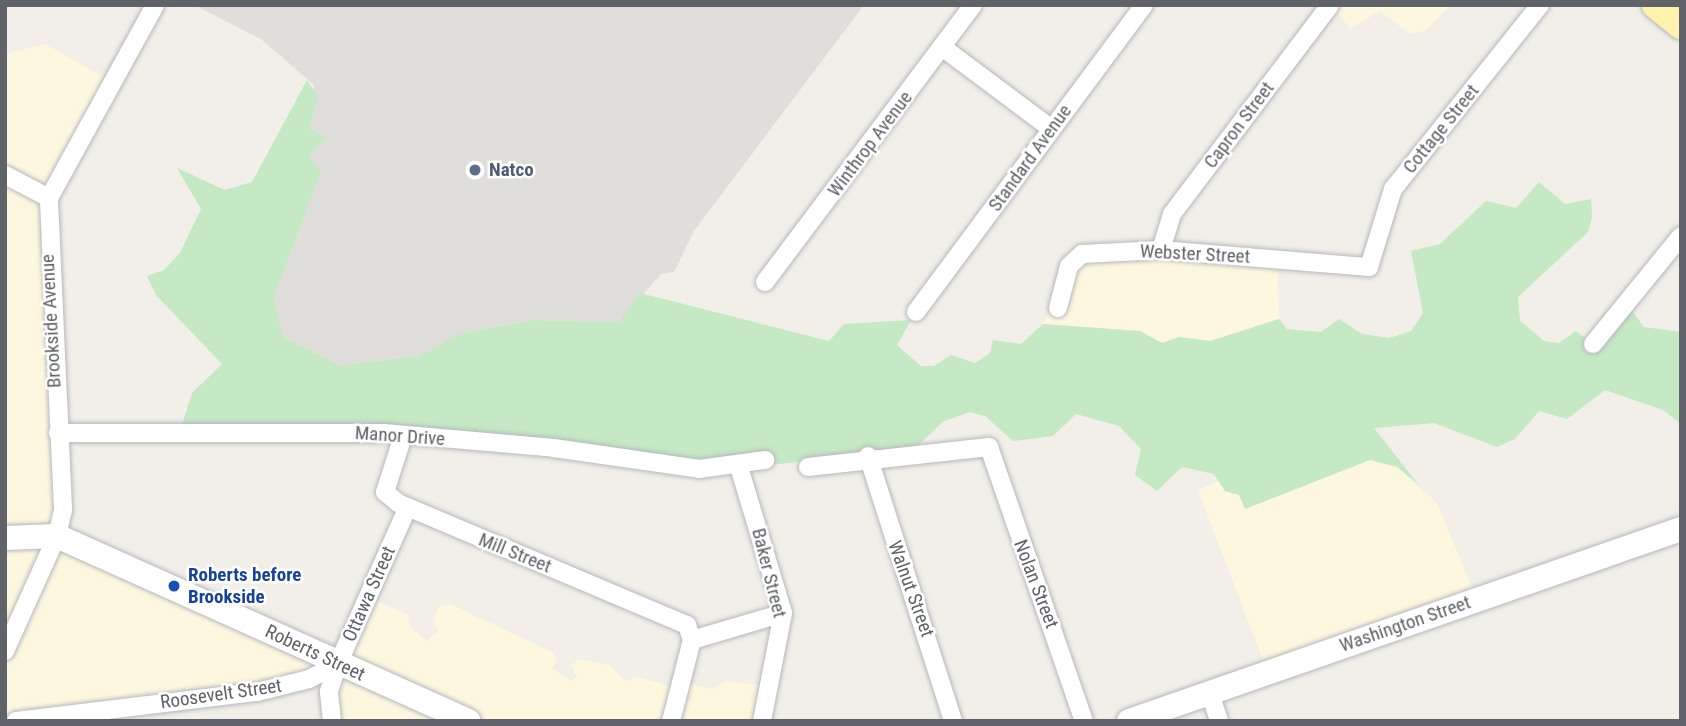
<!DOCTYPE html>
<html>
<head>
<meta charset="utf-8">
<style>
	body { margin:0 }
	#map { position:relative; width:1686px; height:726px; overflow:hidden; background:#f1efe8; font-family:"Roboto Condensed",sans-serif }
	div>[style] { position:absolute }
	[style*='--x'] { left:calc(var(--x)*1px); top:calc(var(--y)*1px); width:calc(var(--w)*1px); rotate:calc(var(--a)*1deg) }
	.commercial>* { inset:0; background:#fef7e0 }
	.industrial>* { inset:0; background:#e0deda }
	.green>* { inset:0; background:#c5e8c5 }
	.roads { filter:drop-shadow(0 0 2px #b5b8bc) drop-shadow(0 0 2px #b5b8bc) }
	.street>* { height:18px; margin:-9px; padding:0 9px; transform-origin:9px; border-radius:9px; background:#fff }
	.secondary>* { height:24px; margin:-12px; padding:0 12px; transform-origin:12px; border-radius:12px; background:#fff }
	.primary>* { height:28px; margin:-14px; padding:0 14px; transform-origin:14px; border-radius:14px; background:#fff2af }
	.dots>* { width:19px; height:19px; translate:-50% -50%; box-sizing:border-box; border:4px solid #fff; border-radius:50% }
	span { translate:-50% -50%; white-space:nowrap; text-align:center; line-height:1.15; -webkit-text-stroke:5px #fff; paint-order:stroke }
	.street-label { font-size:19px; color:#5f6368 }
	.service-label { font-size:19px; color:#4e5e75; font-weight:700 }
	.left { translate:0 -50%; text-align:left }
	.transit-label { font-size:19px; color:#164399; font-weight:700 }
	.frame { position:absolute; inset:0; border:7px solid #5f6368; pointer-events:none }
</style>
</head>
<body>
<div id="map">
	<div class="commercial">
		<i style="clip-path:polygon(1330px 5px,1450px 5px,1425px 31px,1409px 33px,1379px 11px,1351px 29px)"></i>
		<i style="clip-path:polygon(45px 44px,109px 80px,49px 194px,59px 434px,51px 446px,71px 546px,328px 664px,368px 597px,408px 615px,410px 627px,427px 641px,439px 630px,433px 623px,439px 606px,450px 604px,552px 652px,557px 659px,552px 668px,571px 681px,577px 677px,571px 665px,580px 659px,609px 665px,626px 681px,639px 677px,675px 688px,683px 683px,714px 689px,726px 681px,767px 686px,762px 721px,334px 721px,330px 681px,47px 721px,5px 721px,5px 54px)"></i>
		<i style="clip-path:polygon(1078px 256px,1277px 257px,1279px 319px,1210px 341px,1179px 337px,1162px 343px,1140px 331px,1043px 324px)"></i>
		<i style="clip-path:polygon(1370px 460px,1397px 467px,1437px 503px,1475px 595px,1266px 668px,1198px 490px,1219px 481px,1225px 491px,1239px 495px,1245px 509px)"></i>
	</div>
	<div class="industrial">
		<i style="clip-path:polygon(194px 5px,864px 5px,694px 231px,674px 272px,661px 274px,619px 322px,532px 320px,460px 334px,418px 356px,340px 365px,283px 337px,274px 298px,320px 172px,308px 156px,326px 138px,309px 128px,314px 85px,261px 39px)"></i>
	</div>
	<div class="green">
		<i style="clip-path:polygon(307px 80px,318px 97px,309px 128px,327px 138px,308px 156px,321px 171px,274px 298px,283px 337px,340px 365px,418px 356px,460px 334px,532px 320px,619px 322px,640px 293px,829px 341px,844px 324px,911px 320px,897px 345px,921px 366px,934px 366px,951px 355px,975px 363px,990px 353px,993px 340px,1021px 344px,1043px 324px,1140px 331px,1162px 343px,1179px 337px,1210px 341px,1279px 319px,1287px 329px,1321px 332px,1339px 319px,1362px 334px,1389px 338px,1411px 331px,1423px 313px,1411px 251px,1440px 244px,1486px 201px,1516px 208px,1539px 182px,1565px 204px,1591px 199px,1592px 217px,1588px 232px,1518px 297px,1520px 321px,1544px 341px,1559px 343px,1576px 331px,1593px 344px,1630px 308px,1644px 327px,1681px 332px,1681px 424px,1663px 410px,1605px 390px,1567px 419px,1539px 411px,1515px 439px,1497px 447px,1434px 423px,1374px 428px,1418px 484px,1397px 467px,1370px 460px,1245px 509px,1239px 495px,1225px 491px,1214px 474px,1182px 467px,1157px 491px,1135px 475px,1141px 449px,1119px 426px,1076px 414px,1053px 436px,1013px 441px,985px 416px,970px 412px,944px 421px,913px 450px,740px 468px,541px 446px,179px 434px,192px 393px,222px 364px,156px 295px,147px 276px,164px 270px,180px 253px,201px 209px,177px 168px,225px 190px,252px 182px)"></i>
	</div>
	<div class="roads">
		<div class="street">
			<i style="--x:942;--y:47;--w:134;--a:36.8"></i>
			<i style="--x:5;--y:175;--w:50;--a:27.6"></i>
			<i style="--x:1161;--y:250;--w:38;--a:-73"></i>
			<i style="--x:1172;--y:214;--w:262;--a:-52.9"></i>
			<i style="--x:765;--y:282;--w:346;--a:-53.1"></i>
			<i style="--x:1058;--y:308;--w:43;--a:-75.3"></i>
			<i style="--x:1069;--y:266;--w:18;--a:-43"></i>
			<i style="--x:1082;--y:254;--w:79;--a:-2.9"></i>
			<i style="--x:1161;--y:250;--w:209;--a:4.7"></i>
			<i style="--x:1369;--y:267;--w:82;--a:-72.9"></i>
			<i style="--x:1393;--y:189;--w:236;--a:-51.4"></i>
			<i style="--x:916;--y:312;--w:382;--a:-53.4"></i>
			<i style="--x:1593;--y:344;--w:139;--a:-50.8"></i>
			<i style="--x:58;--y:433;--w:326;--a:0"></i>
			<i style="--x:384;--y:433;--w:171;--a:5"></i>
			<i style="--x:554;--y:448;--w:147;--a:8.2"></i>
			<i style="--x:699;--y:469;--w:67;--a:-7.8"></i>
			<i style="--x:403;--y:436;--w:59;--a:107.8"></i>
			<i style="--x:385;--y:492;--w:17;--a:40"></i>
			<i style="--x:398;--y:503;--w:314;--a:22.9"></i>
			<i style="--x:687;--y:625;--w:16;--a:72"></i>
			<i style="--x:692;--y:640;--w:84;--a:104.5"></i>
			<i style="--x:868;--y:456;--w:278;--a:72.2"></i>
			<i style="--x:739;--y:467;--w:152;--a:73.2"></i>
			<i style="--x:783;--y:613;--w:110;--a:101"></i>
			<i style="--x:808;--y:467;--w:182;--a:-6.3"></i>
			<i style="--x:989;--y:447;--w:290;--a:70.9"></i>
			<i style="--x:692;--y:640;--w:95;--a:-16.5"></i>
			<i style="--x:5;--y:651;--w:126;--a:-65.7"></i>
			<i style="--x:57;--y:536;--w:28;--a:-77"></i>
			<i style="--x:63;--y:509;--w:311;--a:-92.6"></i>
			<i style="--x:49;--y:198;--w:220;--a:-61.2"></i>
			<i style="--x:1210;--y:693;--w:29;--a:72"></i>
			<i style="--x:16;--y:721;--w:243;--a:-6.9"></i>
			<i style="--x:257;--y:692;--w:54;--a:-14"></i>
			<i style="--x:309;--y:679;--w:33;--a:-27"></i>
			<i style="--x:332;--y:721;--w:30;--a:-96"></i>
			<i style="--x:329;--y:691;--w:28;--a:-72"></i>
			<i style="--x:338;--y:664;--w:170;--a:-66"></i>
		</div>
		<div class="secondary">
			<i style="--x:5;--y:538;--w:52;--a:-2.2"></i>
			<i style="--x:57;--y:536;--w:451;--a:24.2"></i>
			<i style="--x:1129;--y:721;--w:584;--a:-19.18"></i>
		</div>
		<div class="primary">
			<i style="--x:1656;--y:5;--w:32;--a:39"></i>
		</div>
	</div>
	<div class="dots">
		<i style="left:475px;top:170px;background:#5c6f8a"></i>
		<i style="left:174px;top:586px;background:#1a4fb4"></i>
	</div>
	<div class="street-label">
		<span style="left:1239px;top:125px;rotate:-53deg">Capron Street</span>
		<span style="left:1441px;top:129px;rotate:-51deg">Cottage Street</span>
		<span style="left:870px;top:144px;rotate:-53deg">Winthrop Avenue</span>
		<span style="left:1030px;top:158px;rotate:-54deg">Standard Avenue</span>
		<span style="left:1195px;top:254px;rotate:3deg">Webster Street</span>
		<span style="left:51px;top:321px;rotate:-93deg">Brookside Avenue</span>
		<span style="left:400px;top:436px;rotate:4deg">Manor Drive</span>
		<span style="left:515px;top:553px;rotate:22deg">Mill Street</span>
		<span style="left:769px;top:573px;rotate:76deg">Baker Street</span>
		<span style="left:1036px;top:584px;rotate:69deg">Nolan Street</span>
		<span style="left:911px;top:589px;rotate:70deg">Walnut Street</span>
		<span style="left:369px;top:594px;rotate:-66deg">Ottawa Street</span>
		<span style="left:1405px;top:624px;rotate:-19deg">Washington Street</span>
		<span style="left:315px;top:653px;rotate:25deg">Roberts Street</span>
		<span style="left:221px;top:694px;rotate:-8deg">Roosevelt Street</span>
	</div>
	<div class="service-label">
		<span class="left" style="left:489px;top:170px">Natco</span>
	</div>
	<div class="transit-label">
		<span class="left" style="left:188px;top:586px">Roberts before<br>Brookside</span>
	</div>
	<div class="frame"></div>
</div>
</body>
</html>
